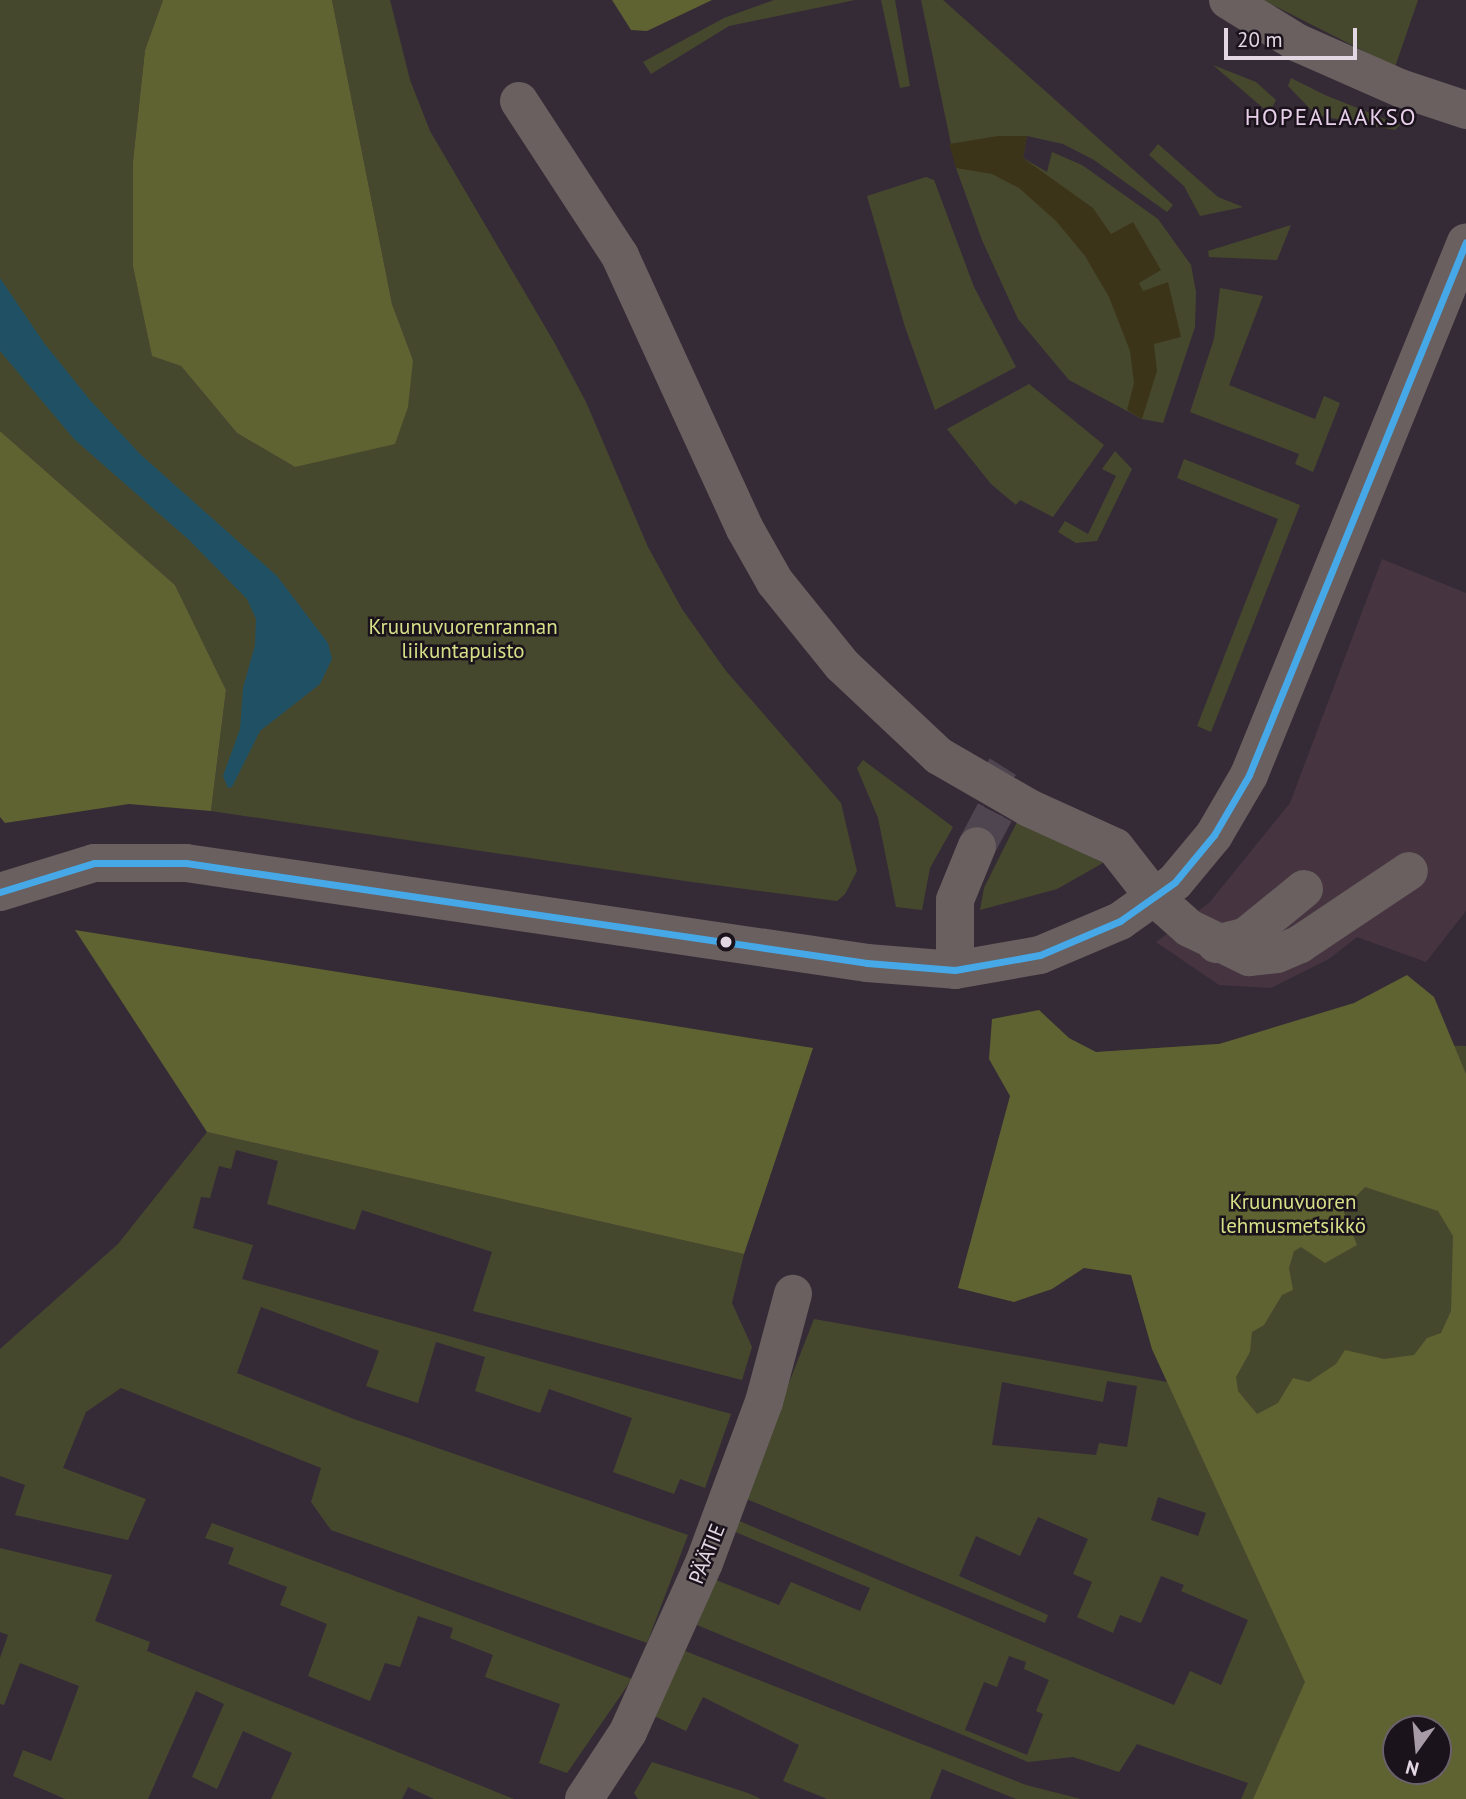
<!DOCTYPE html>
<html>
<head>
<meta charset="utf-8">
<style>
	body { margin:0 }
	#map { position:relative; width:1466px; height:1799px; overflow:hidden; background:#352b36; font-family:"PT Sans",sans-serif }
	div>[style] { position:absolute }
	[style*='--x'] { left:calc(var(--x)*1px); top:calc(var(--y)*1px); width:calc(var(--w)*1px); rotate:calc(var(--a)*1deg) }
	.industrial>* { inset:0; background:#463540 }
	.green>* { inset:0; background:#46482e }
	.forest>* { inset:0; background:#5f6231 }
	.sand>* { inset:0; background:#3c3419 }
	.water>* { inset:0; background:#1f5064 }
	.minor-tunnel>* { height:38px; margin-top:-19px; transform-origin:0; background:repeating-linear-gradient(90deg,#4f4550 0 38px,transparent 0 57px) }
	.minor>* { height:38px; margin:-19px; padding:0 19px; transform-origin:19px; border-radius:19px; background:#69605f }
	.bus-1>* { height:7px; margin:-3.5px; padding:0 3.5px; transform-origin:3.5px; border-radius:3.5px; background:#46a8e7 }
	.dots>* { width:19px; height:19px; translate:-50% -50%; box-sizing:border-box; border:4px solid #1b131c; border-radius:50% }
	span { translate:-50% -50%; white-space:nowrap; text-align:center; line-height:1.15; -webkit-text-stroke:5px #1b131c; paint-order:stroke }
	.park-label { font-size:21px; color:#d6e087 }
	.street-label { font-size:21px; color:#e3d7e4 }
	.neighbourhood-label { font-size:23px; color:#e8d0eb; letter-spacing:2px }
	.north { position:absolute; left:1382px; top:1715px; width:70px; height:70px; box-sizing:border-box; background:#1b131c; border:2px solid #6b616c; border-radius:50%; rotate:195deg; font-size:19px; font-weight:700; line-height:28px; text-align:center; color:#e3d7e4 }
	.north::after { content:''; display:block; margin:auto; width:24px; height:32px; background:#a69ba7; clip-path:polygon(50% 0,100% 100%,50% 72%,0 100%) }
	.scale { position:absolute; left:1224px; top:28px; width:133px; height:32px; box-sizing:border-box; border:4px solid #e3d7e4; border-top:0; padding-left:9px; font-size:21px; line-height:24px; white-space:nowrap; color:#e3d7e4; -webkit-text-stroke:5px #1b131c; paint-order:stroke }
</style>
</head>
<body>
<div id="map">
	<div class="industrial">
		<i style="clip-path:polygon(1382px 559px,1466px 593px,1466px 911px,1426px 962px,1357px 937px,1329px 959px,1271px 988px,1219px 985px,1156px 942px,1209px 903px,1290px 803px)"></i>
	</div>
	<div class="green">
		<i style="clip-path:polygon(0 0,163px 0,145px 50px,133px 161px,133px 267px,152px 355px,181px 366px,237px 433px,295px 467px,413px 360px,392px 304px,332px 0,390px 0,410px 80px,430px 131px,554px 342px,586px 402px,648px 547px,682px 609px,726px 671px,841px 803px,857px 871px,845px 894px,837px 901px,692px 882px,211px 811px,226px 690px,175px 585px,0 431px)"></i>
		<i style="clip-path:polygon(774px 0,855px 0,729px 26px,651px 74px,643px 62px,724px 18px)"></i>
		<i style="clip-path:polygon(881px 0,895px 0,910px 86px,900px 88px)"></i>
		<i style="clip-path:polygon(921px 0,943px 0,1173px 205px,1167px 212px,1094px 160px,1063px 144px,1027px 136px,1023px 158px,1047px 172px,1052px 152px,1082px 165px,1158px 219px,1191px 265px,1196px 292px,1195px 327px,1163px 423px,1142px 419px,1069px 380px,1018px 319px,982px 240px,956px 168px)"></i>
		<i style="clip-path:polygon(1263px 0,1418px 0,1395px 67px)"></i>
		<i style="clip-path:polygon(1213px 65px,1256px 82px,1276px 100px,1269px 113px)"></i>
		<i style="clip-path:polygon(1291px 78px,1325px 95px,1400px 125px,1395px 130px,1316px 115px,1288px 86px)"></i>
		<i style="clip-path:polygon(1158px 144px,1218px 197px,1243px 207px,1200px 216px,1184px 186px,1149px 155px)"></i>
		<i style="clip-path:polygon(926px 177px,934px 180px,974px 287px,1016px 367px,935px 410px,905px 327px,867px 196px)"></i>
		<i style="clip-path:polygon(1291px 225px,1277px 260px,1209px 257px,1208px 251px)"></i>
		<i style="clip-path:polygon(1220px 288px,1263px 296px,1229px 385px,1315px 419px,1324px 396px,1340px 403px,1313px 472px,1295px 464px,1299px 454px,1190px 412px,1214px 339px)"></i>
		<i style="clip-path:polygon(1029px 384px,1104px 445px,1053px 517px,1020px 500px,1016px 505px,991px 484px,947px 429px)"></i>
		<i style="clip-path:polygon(1115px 451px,1132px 469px,1097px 541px,1076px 543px,1058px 532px,1065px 521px,1088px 534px,1116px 476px,1102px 469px)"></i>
		<i style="clip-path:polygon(1184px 459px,1300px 505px,1211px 732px,1197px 726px,1278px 519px,1177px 478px)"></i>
		<i style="clip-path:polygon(863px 760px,953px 827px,930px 868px,922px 910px,896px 907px,878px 818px,857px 768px)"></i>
		<i style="clip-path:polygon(1018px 820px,1103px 863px,1057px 889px,980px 910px,984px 888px)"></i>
		<i style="clip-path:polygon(evenodd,1274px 1040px,1466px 1046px,1466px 1779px,1399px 1792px,1305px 1684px,1253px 1799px,1241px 1799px,1248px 1783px,1137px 1744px,1119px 1772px,1073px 1757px,1028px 1762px,697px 1625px,716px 1580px,779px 1605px,791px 1582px,860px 1611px,870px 1588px,733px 1531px,737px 1520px,1174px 1705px,1190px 1671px,1221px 1685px,1248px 1620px,1181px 1591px,1184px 1585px,1161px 1576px,1141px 1623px,1120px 1615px,1113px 1633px,1077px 1617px,1092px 1582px,1073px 1574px,1088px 1539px,1038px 1517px,1020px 1556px,976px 1536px,959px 1576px,1048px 1615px,1045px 1623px,744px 1498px,814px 1319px,1167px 1382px,1152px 1349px,1069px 1054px,1274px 1040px,1107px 1381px,1137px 1386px,1127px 1447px,1099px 1443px,1096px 1455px,992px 1445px,1002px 1382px,1103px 1402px,1107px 1381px,1274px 1040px,1158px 1497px,1206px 1513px,1198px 1536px,1151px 1520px,1158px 1497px,1274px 1040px,1009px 1656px,1026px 1662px,1024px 1669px,1049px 1680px,1036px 1711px,1043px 1714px,1027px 1755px,965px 1730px,984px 1682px,997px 1687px,1009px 1656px,1274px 1040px,1396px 1729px,1438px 1729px,1438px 1771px,1396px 1771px,1396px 1729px)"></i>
		<i style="clip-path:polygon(207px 1132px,744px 1254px,732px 1303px,752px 1347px,742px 1380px,473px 1311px,492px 1252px,362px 1210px,355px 1230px,267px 1204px,278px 1161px,236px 1150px,231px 1169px,219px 1166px,210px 1198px,201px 1197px,193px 1228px,253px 1245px,242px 1279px,731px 1414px,705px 1488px,680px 1479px,674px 1494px,613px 1472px,632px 1418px,549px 1389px,540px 1413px,475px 1391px,485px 1357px,436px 1342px,418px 1403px,366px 1386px,379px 1351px,261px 1307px,237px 1373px,354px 1419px,688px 1535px,647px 1643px,331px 1530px,311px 1502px,321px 1468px,121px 1388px,86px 1412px,63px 1468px,146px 1499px,128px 1540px,15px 1515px,25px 1485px,0 1476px,0 1349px,118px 1244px)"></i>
		<i style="clip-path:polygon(212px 1523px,632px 1679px,567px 1773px,539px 1763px,560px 1704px,485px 1677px,493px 1655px,450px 1638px,453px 1628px,418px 1616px,400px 1667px,385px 1663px,370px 1701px,308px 1676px,327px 1624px,280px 1605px,287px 1587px,228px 1564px,234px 1548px,205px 1538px)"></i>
		<i style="clip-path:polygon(0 1548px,112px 1575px,95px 1621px,150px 1642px,147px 1651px,514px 1799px,434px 1799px,408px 1787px,402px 1799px,271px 1799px,292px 1753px,243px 1731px,217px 1789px,192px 1777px,224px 1704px,196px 1691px,148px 1799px,65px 1799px,13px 1776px,23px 1750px,51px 1761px,79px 1686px,20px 1663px,4px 1705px,0 1704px,0 1658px,8px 1635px,0 1632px)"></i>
		<i style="clip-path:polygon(685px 1651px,1026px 1785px,1081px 1799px,1016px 1799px,942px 1769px,930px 1799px,827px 1799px,783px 1781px,799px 1745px,703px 1697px,686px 1731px,654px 1716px)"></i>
		<i style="clip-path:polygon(652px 1762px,748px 1793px,761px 1799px,638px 1799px,634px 1793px)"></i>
	</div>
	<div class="forest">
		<i style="clip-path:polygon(163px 0,332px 0,392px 304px,413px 360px,408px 407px,395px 444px,295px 467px,237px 433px,181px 366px,152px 356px,133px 267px,133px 161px,145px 50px)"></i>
		<i style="clip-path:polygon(612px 0,712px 0,647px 31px,631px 30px)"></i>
		<i style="clip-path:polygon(0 431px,175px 585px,226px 690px,211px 811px,129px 804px,5px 823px,0 817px)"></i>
		<i style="clip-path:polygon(75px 930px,813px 1048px,744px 1254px,207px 1132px)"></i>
		<i style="clip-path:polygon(evenodd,1407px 975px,1434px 997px,1466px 1074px,1466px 1799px,1253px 1799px,1305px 1682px,1152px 1349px,1131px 1275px,1084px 1268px,1052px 1289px,1014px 1302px,958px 1288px,1010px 1096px,989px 1059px,992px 1019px,1039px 1010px,1069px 1038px,1096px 1052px,1219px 1044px,1354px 1003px,1407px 975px,1365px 1187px,1438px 1211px,1453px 1236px,1451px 1311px,1441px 1333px,1427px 1338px,1414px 1355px,1384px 1359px,1345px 1350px,1336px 1364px,1309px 1382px,1293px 1378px,1278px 1403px,1257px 1414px,1238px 1391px,1236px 1377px,1250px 1352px,1252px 1332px,1264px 1325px,1282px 1295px,1293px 1290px,1289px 1268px,1294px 1251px,1301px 1247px,1325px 1263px,1357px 1245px,1343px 1210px,1365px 1187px,1407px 975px,1396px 1729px,1438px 1729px,1438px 1771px,1396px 1771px,1396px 1729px)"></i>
	</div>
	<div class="sand">
		<i style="clip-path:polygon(998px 136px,1027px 136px,1023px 158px,1093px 208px,1111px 234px,1133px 222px,1161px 270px,1139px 283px,1143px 291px,1168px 282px,1181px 337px,1154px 344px,1157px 371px,1142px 419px,1127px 410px,1134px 383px,1130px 351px,1109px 297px,1085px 256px,1056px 221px,1019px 188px,992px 174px,956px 168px,949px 144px)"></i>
	</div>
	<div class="water">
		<i style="clip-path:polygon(0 278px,44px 343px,90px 400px,140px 454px,277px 576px,328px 643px,332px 659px,320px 684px,260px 731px,232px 787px,228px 788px,223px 776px,240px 729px,243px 688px,255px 645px,256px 619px,247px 599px,189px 540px,74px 439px,0 351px)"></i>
	</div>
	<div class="minor-tunnel">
		<i style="--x:977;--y:846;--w:62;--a:-62.2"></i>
		<i style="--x:1006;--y:791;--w:31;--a:-148"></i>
	</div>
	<div class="minor">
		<i style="--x:1228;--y:0;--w:82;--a:31.6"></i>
		<i style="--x:1298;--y:43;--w:111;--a:23.8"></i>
		<i style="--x:1400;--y:88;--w:70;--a:18.4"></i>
		<i style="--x:519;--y:101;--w:185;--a:56.9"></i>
		<i style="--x:620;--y:256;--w:300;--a:65.4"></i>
		<i style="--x:745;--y:529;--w:61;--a:60.5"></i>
		<i style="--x:775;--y:582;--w:107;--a:51.1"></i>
		<i style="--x:842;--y:665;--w:133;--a:43.2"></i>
		<i style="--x:939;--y:756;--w:104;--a:30"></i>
		<i style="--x:1029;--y:808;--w:94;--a:24.4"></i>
		<i style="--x:1115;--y:847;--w:63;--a:52"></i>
		<i style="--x:1154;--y:897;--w:47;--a:41.5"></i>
		<i style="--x:1189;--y:928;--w:67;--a:25.8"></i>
		<i style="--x:1249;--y:957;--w:28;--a:-6"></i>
		<i style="--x:1277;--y:954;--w:25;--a:-23"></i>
		<i style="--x:1300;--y:944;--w:131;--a:-33.8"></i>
		<i style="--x:0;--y:892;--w:98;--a:-17.1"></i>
		<i style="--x:94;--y:863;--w:92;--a:0"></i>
		<i style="--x:186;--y:863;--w:688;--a:8.35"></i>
		<i style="--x:867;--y:963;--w:88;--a:4.5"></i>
		<i style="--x:955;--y:970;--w:86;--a:-10"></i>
		<i style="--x:1040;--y:955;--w:87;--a:-23"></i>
		<i style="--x:1120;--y:921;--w:67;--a:-35.3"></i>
		<i style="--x:1175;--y:882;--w:61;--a:-50.3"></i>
		<i style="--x:1214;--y:835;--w:69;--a:-59.7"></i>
		<i style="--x:1249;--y:775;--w:575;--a:-67.85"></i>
		<i style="--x:1216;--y:944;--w:30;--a:-14"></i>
		<i style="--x:1245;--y:937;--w:76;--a:-39.1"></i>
		<i style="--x:955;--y:970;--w:70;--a:-90"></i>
		<i style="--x:955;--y:900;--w:58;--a:-67.8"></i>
		<i style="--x:584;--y:1799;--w:80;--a:-56.7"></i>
		<i style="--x:628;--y:1732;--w:185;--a:-65.8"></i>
		<i style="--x:704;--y:1563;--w:172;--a:-69.6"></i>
		<i style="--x:764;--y:1402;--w:112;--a:-75"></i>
	</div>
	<div class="bus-1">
		<i style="--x:0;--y:892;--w:98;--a:-17.1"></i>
		<i style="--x:94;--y:863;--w:92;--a:0"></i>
		<i style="--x:186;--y:863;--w:688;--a:8.35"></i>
		<i style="--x:867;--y:963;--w:88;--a:4.5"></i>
		<i style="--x:955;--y:970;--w:86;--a:-10"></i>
		<i style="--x:1040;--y:955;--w:87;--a:-23"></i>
		<i style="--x:1120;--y:921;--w:67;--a:-35.3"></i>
		<i style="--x:1175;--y:882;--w:61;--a:-50.3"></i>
		<i style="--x:1214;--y:835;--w:69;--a:-59.7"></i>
		<i style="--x:1249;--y:775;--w:575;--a:-67.85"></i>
	</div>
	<div class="dots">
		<i style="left:726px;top:942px;background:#e3d7e4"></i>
	</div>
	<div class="park-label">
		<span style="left:463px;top:639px">Kruunuvuorenrannan<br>liikuntapuisto</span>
		<span style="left:1293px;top:1214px">Kruunuvuoren<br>lehmusmetsikkö</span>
	</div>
	<div class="street-label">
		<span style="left:707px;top:1554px;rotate:-68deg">PÄÄTIE</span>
	</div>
	<div class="neighbourhood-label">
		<span style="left:1331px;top:117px">HOPEALAAKSO</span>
	</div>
	<div class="north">N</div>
	<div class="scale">20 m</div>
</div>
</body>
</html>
